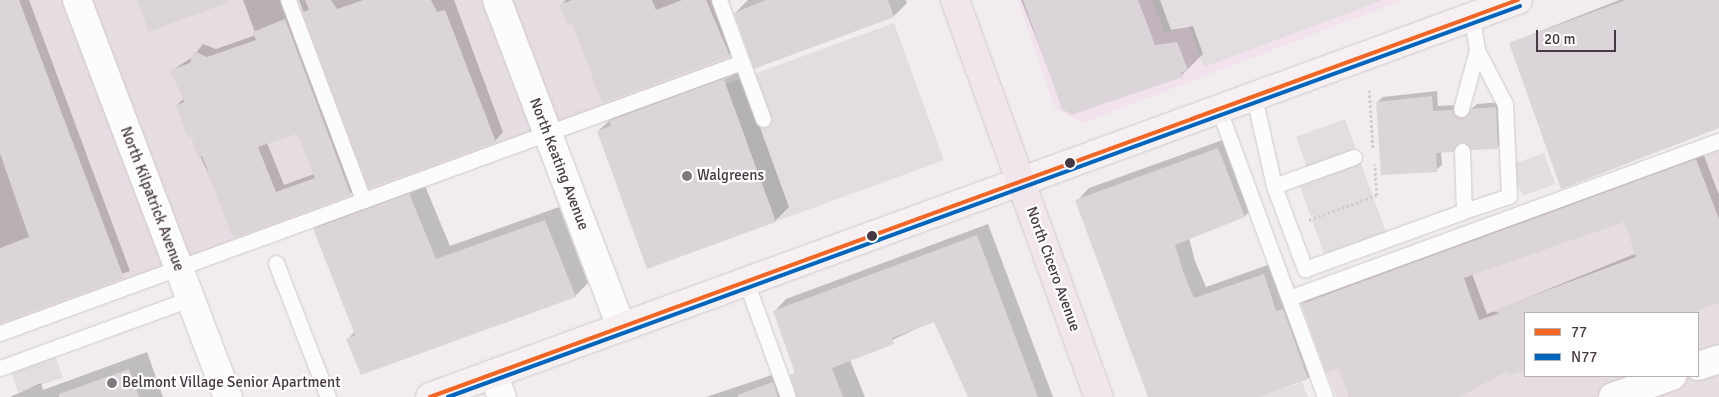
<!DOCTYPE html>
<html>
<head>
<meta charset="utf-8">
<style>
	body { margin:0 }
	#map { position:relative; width:1719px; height:397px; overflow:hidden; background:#f1edef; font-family:Signika,sans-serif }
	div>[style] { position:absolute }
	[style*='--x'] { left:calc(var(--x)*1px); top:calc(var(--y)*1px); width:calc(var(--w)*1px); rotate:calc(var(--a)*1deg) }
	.residential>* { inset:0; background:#e6dde3 }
	.commercial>* { inset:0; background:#f2e2ed }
	.parking>* { inset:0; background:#e2dee0; transform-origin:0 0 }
	.shadow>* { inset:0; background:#0003 }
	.building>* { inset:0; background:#dbd5d9 }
	.path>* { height:3px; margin-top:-1.5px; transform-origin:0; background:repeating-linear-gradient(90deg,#d1cbd0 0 2.5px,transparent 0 5px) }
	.roads { filter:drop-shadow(0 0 1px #cec8cc) drop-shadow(0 0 1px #cec8cc) }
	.service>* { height:15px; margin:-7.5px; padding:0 7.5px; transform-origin:7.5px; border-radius:7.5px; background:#fdfcfd }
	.minor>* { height:28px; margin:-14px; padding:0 14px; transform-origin:14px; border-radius:14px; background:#fdfcfd }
	.secondary>* { height:28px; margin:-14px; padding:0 14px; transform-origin:14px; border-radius:14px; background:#f6f0f3 }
	.primary>* { height:28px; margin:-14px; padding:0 14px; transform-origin:14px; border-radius:14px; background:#f0e6ec }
	.bus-1>* { height:4px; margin:-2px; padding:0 2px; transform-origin:2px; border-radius:2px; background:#f26522 }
	.bus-2>* { height:4px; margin:-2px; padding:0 2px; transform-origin:2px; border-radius:2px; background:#0065bd }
	.dots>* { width:14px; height:14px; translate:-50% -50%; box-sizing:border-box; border:2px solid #fff; border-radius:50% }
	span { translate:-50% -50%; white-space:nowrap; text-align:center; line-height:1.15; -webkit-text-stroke:4.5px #fff; paint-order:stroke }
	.street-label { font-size:15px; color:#463943 }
	.poi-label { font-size:15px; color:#463943 }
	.left { translate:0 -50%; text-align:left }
	.legend { position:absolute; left:1524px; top:312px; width:175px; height:65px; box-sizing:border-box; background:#fff; border:1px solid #b5b0b4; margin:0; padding:6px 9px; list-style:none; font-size:15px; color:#463943 }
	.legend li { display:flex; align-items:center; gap:10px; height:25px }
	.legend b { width:25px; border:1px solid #b5b0b4 }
	.scale { position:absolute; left:1536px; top:30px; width:80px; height:22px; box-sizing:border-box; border:2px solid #463943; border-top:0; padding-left:6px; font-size:15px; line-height:18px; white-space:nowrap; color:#463943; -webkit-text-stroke:4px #fff; paint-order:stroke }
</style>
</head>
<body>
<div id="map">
	<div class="residential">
		<i style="clip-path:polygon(0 0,713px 0,737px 64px,0 335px)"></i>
		<i style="clip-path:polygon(evenodd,1719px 137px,1719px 397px,1336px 397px,1296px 288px,1719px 137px,1525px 313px,1698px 313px,1698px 376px,1525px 376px,1525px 313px)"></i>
	</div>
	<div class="commercial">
		<i style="clip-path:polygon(1018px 0,1403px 0,1083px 123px,1055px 108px)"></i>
	</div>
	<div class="parking">
		<i style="clip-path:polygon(1152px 0,1383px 0,1204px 67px,1188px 25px,1165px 34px)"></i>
		<i style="left:894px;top:23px;width:146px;height:179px;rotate:70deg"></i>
		<i style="clip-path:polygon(1345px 119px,1386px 232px,1324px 254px,1297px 178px,1309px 173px,1296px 137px)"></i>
		<i style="left:1544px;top:153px;width:33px;height:35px;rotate:70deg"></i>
		<i style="left:54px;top:351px;width:28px;height:47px;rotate:72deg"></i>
		<i style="clip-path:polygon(1302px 382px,1308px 397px,1260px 397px)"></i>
	</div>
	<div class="shadow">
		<i style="clip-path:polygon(0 0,29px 0,130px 271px,0 320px)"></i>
		<i style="clip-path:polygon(evenodd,243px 0,289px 0,359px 185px,350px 194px,236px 235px,177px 105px,184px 98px,172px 70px,193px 57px,203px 44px,216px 49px,256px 35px,243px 0,298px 132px,314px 174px,284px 185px,267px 143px,298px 132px)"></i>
		<i style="clip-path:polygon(299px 0,454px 0,503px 132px,495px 141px,369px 187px)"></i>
		<i style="clip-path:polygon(566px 0,719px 0,739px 46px,729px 55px,572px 22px,561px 5px)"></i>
		<i style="clip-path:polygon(748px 0,906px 0,907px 3px,894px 16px,735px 13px)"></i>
		<i style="clip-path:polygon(1021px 0,1160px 0,1171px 30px,1193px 26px,1203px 54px,1182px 75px,1064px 108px)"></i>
		<i style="clip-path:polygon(1619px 0,1719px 0,1719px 128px,1510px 43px)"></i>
		<i style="clip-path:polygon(739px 70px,789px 207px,775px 221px,598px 131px,624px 107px)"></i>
		<i style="clip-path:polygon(1437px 91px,1438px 106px,1457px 105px,1465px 114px,1477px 104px,1501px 102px,1502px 142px,1497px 148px,1462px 140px,1441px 151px,1442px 165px,1436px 170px,1377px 102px,1383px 97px)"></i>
		<i style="clip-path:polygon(1231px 137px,1257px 204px,1245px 216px,1189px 238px,1195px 261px,1206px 287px,1276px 262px,1320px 366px,1308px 378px,1256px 397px,1149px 397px,1077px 201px,1089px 188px)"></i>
		<i style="clip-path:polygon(evenodd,1703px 153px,1719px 195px,1719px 300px,1683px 313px,1525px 313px,1525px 368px,1510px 373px,1508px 369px,1456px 397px,1351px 397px,1340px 367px,1302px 304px,1309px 297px,1703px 153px,1625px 221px,1637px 253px,1487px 314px,1472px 274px,1625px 221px)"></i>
		<i style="clip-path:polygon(423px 181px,450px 246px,559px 207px,588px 283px,575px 296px,348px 339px,355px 331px,314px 229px,328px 215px)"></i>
		<i style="clip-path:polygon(988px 224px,1053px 397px,969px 397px,935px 320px,850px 360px,865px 397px,706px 397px,784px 371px,795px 392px,791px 376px,796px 371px,775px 311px,786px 299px)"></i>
		<i style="clip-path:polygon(147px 352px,163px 397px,10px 397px,41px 383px,43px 390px)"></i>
	</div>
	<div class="building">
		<i style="clip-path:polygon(0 0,19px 0,124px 278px,0 323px,0 248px,29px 237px,0 153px)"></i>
		<i style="clip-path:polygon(137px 0,229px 0,229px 2px,149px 32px)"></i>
		<i style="clip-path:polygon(305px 0,331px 0,337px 9px,363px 0,431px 0,437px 12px,445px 10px,496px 142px,369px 188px,303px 12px,309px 10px)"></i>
		<i style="clip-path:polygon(572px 0,652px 0,656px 10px,682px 0,706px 0,730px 56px,602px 103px,572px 23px,567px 25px,559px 5px)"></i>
		<i style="clip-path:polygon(766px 0,888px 0,894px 17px,754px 69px,734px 13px)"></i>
		<i style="clip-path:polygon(1023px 0,1138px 0,1155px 45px,1177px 42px,1188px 70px,1181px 73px,1183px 77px,1071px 115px,1062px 109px)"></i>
		<i style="clip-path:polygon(1626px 0,1719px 0,1719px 128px,1561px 189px,1509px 43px)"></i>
		<i style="clip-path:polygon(evenodd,285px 19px,351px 195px,236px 237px,231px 234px,202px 156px,198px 158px,191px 136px,187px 137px,176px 105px,184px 102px,170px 70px,190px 63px,194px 51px,207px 57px,256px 40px,253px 32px,285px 19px,297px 134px,315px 178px,276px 192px,258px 147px,297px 134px)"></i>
		<i style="clip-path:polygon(736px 74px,724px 80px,776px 222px,647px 269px,597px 131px,611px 126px,609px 121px)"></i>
		<i style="clip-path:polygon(1432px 96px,1433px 111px,1452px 110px,1459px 118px,1471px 109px,1496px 107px,1498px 149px,1471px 150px,1461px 142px,1453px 152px,1436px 153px,1437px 172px,1381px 175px,1376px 102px)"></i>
		<i style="clip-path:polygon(1218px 148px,1245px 217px,1175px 245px,1184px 274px,1194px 298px,1264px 274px,1276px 311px,1283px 309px,1308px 379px,1260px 397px,1148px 397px,1075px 200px)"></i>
		<i style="clip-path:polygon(evenodd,1696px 159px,1719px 219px,1719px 303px,1692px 313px,1525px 313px,1525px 370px,1509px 375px,1508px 371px,1459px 397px,1349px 397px,1339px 368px,1326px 373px,1301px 304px,1696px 159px,1624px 222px,1636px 257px,1492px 311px,1500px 313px,1479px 320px,1464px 278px,1624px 222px)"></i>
		<i style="clip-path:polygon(409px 193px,436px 259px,545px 220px,576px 297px,361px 375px,346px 339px,355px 335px,313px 229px)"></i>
		<i style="clip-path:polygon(977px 235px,1038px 397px,968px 397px,934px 322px,892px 338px,894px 344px,832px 368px,843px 397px,797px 397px,790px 375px,795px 373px,773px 311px)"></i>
		<i style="clip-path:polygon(129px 369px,139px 397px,59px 397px,59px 394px)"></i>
		<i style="clip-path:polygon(773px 382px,778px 397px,738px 397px,738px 395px)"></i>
	</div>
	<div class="path">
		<i style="--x:1369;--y:90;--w:58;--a:86.1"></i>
		<i style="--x:1309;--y:220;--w:72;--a:-20.2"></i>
		<i style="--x:1377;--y:195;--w:31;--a:-94"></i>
	</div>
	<div class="roads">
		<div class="service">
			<i style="--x:288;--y:0;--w:214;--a:69.4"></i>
			<i style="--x:719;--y:0;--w:127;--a:69.7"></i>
			<i style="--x:1254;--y:97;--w:91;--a:77.3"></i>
			<i style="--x:1274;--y:186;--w:89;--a:69.5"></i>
			<i style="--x:1305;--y:269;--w:169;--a:-20"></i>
			<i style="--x:1464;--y:211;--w:60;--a:-91.9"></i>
			<i style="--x:1461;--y:109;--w:61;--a:-74.8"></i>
			<i style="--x:1477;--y:50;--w:33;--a:-99"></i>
			<i style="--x:1219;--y:110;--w:306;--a:69.7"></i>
			<i style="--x:1274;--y:186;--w:85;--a:-19.9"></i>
			<i style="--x:1464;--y:211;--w:47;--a:-18.4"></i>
			<i style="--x:1509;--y:196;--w:92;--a:-92.5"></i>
			<i style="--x:1505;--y:104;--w:61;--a:-117.4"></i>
			<i style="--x:276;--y:263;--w:144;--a:68.8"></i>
			<i style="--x:746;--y:282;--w:122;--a:69.9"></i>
			<i style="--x:1289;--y:298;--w:458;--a:-20.1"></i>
			<i style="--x:0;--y:333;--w:790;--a:-20.06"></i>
			<i style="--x:0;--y:368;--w:202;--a:-20"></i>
		</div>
		<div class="minor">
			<i style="--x:77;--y:0;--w:425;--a:69.2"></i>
			<i style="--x:497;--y:0;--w:350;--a:69.2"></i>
			<i style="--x:1698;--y:366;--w:22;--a:-18"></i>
			<i style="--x:493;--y:374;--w:25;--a:69"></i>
			<i style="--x:1613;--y:397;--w:63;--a:-19.6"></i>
		</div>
		<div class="secondary">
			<i style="--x:430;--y:397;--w:1158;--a:-20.05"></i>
		</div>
		<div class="primary">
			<i style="--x:955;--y:0;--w:422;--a:70.1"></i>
		</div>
	</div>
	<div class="bus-1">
		<i style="--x:430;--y:397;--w:1158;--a:-20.05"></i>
	</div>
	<div class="bus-2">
		<i style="--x:448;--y:397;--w:1141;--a:-20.04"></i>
	</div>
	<div class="dots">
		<i style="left:1070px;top:163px;background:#463943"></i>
		<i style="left:687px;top:176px;background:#82787f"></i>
		<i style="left:872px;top:236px;background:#463943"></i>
		<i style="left:112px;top:383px;background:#82787f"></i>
	</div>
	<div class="street-label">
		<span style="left:559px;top:164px;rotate:69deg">North Keating Avenue</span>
		<span style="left:152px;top:199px;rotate:69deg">North Kilpatrick Avenue</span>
		<span style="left:1053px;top:269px;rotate:70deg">North Cicero Avenue</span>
	</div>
	<div class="poi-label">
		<span class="left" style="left:697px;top:176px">Walgreens</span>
		<span class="left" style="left:122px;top:383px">Belmont Village Senior Apartment</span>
	</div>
	<ul class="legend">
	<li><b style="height:6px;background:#f26522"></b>77</li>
	<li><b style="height:6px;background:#0065bd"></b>N77</li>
	</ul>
	<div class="scale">20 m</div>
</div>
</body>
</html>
